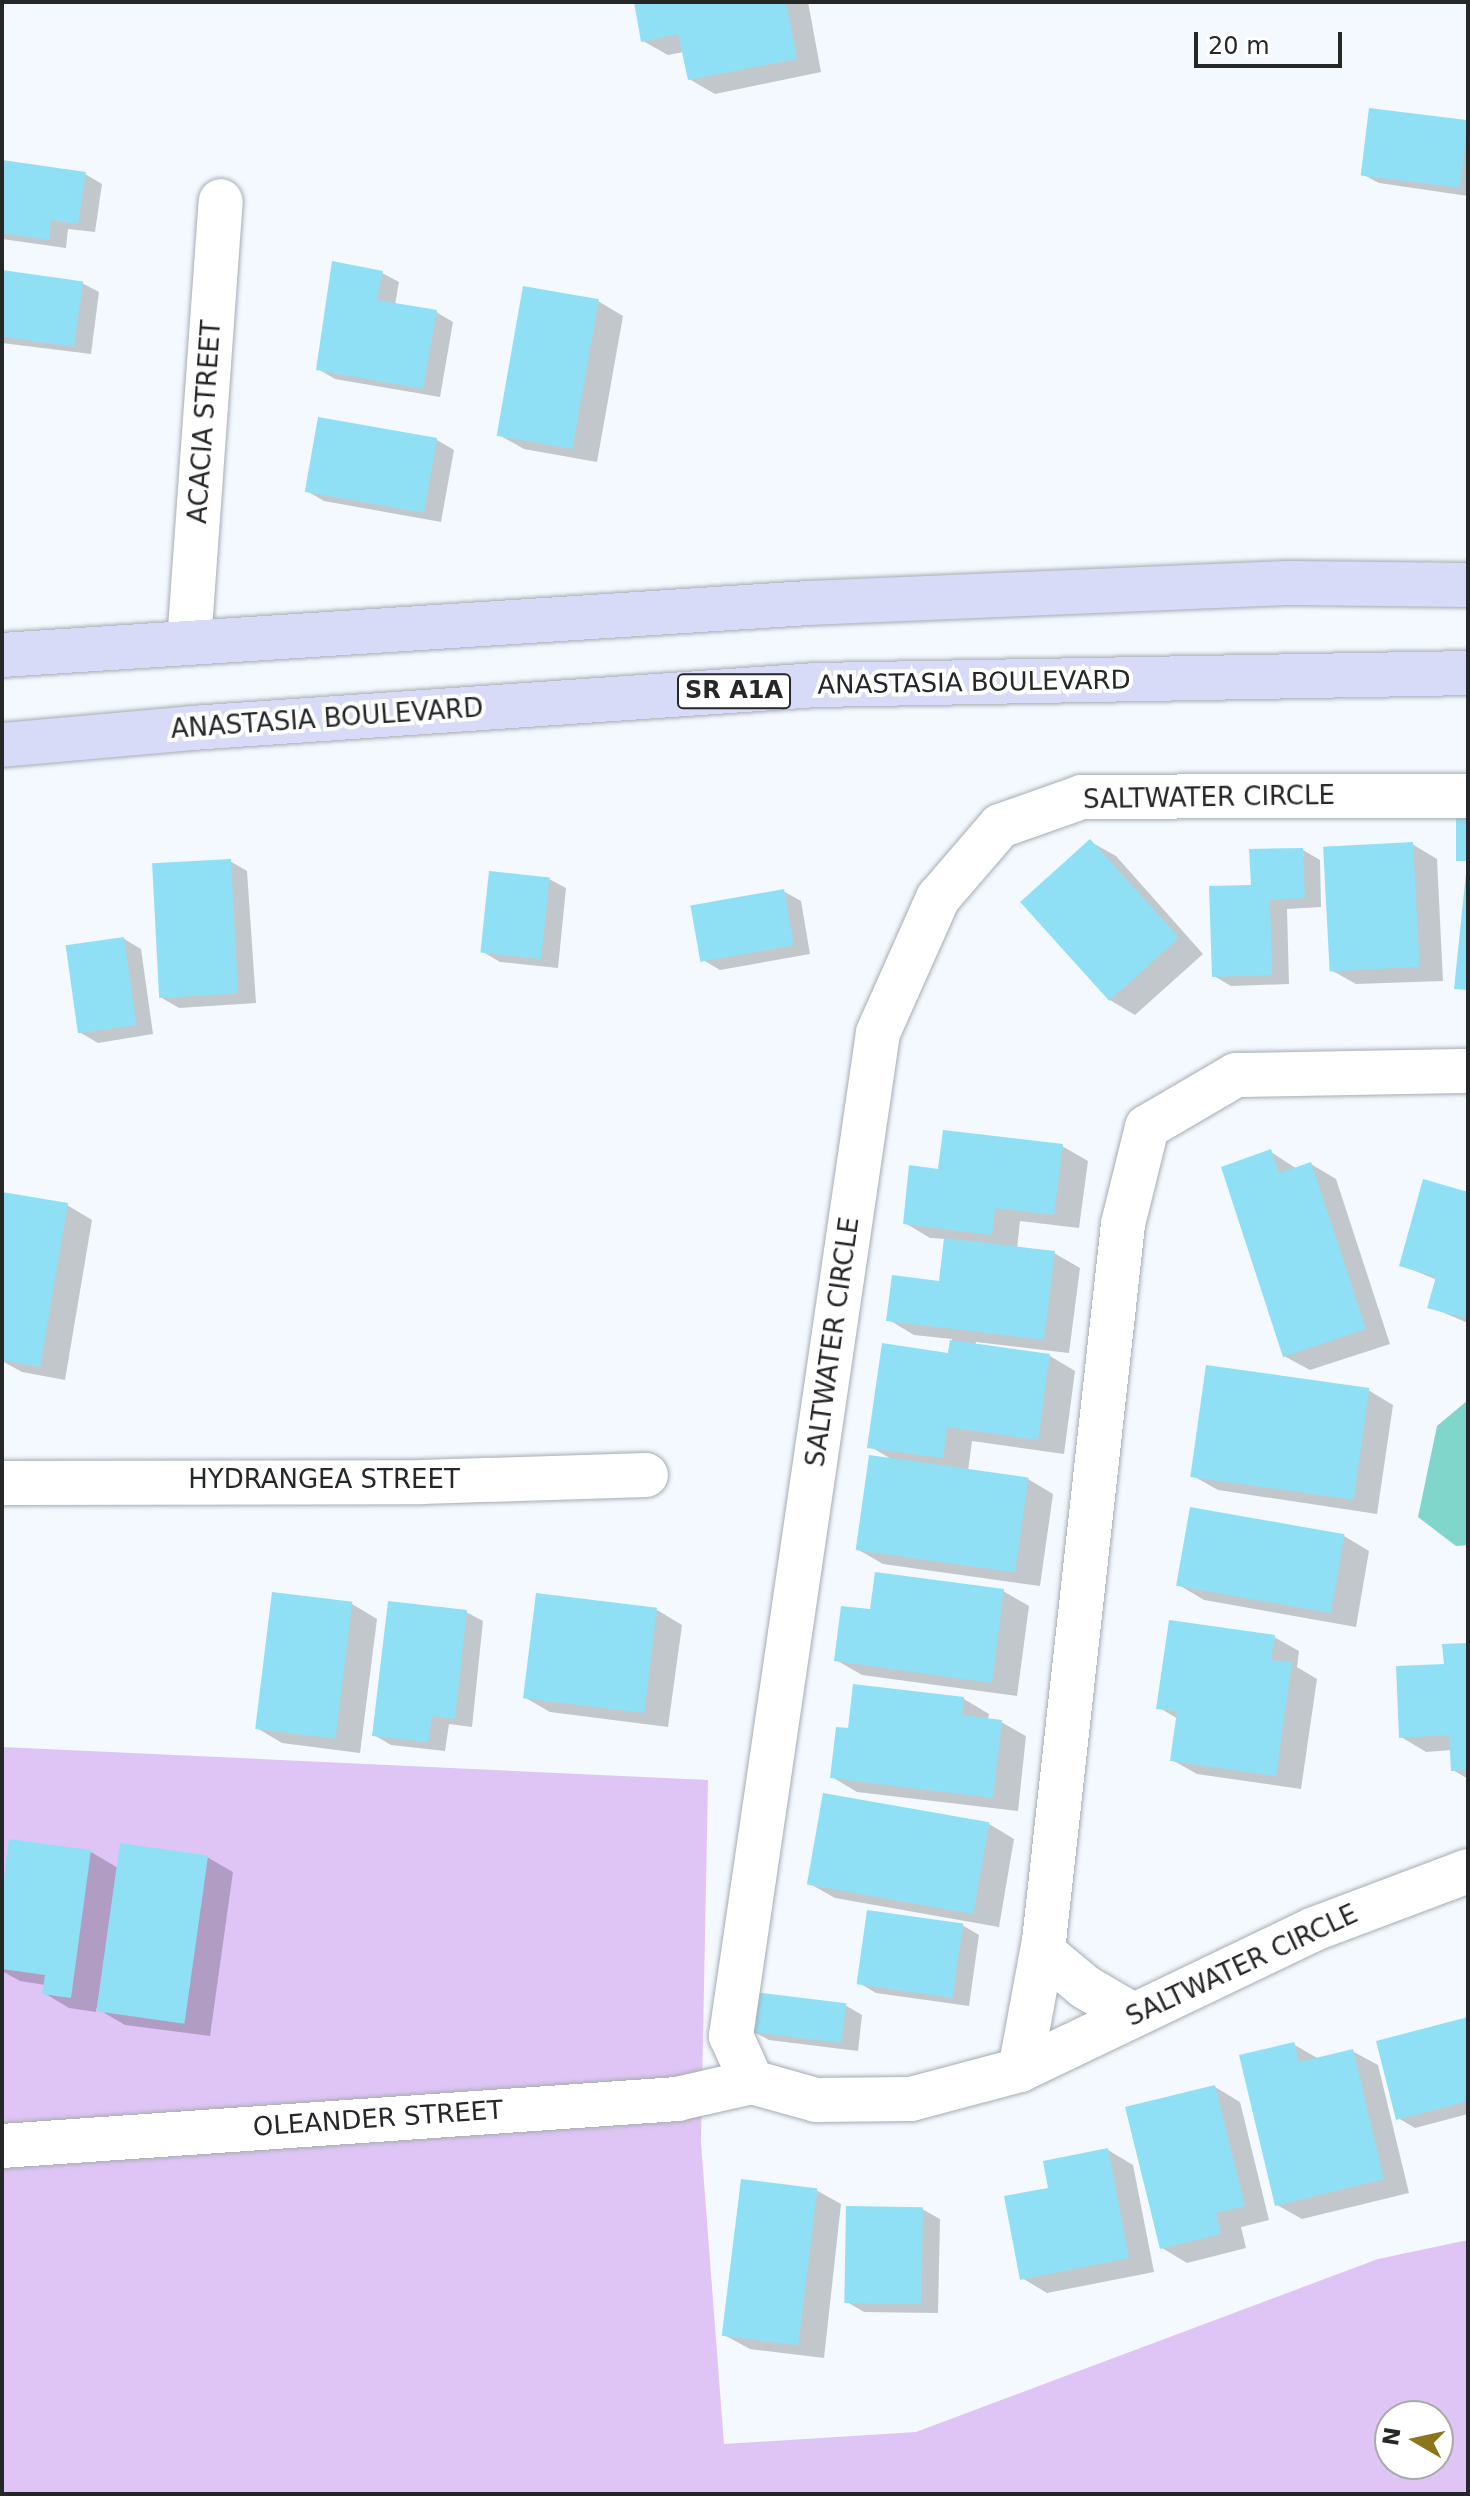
<!DOCTYPE html>
<html>
<head>
<meta charset="utf-8">
<style>
	body { margin:0 }
	#map { position:relative; width:1470px; height:2496px; overflow:hidden; background:#f3f9ff; font-family:"DejaVu Sans",sans-serif }
	div>[style] { position:absolute }
	[style*='--x'] { left:calc(var(--x)*1px); top:calc(var(--y)*1px); width:calc(var(--w)*1px); rotate:calc(var(--a)*1deg) }
	.green>* { inset:0; background:#dec5f5 }
	.water>* { inset:0; background:#81d6cc }
	.shadow>* { inset:0; background:#0003 }
	.building>* { inset:0; background:#90e0f5; transform-origin:0 0 }
	.roads { filter:drop-shadow(0 0 2px #a6acb2) drop-shadow(0 0 2px #a6acb2) }
	.minor>* { height:44px; margin:-22px; padding:0 22px; transform-origin:22px; border-radius:22px; background:#fff }
	.major>* { height:44px; margin:-22px; padding:0 22px; transform-origin:22px; border-radius:22px; background:#d7dbf7 }
	span { translate:-50% -50%; white-space:nowrap; text-align:center; line-height:1.15; -webkit-text-stroke:8px #fff; paint-order:stroke }
	.shield-label span { padding:2px 6px; background:#fff; border:2px solid; border-radius:6px; -webkit-text-stroke-width:0 }
	.shield-label { font-size:24px; color:#252729; font-weight:700 }
	.street-label { font-size:26px; color:#252729 }
	.frame { position:absolute; inset:0; border:4px solid #252729; pointer-events:none }
	.north { position:absolute; left:1374px; top:2400px; width:80px; height:80px; box-sizing:border-box; background:#fff; border:2px solid #a8a9a9; border-radius:50%; rotate:279deg; font-size:22px; font-weight:700; line-height:32px; text-align:center; color:#252729 }
	.north::after { content:''; display:block; margin:auto; width:28px; height:36px; background:#8b761a; clip-path:polygon(50% 0,100% 100%,50% 72%,0 100%) }
	.scale { position:absolute; left:1194px; top:32px; width:148px; height:36px; box-sizing:border-box; border:4px solid #252729; border-top:0; padding-left:10px; font-size:24px; line-height:28px; white-space:nowrap; color:#252729; -webkit-text-stroke:6px #fff; paint-order:stroke }
</style>
</head>
<body>
<div id="map">
	<div class="green">
		<i style="clip-path:polygon(evenodd,2px 1747px,708px 1780px,701px 2143px,724px 2444px,916px 2432px,1378px 2259px,1468px 2240px,1468px 2494px,2px 2494px,2px 1747px,1390px 2416px,1438px 2416px,1438px 2464px,1390px 2464px,1390px 2416px)"></i>
	</div>
	<div class="water">
		<i style="clip-path:polygon(1468px 1400px,1468px 1545px,1456px 1546px,1418px 1517px,1437px 1426px)"></i>
	</div>
	<div class="shadow">
		<i style="clip-path:polygon(636px 2px,808px 2px,821px 72px,715px 94px,689px 79px,684px 52px,668px 55px,643px 41px)"></i>
		<i style="clip-path:polygon(1371px 110px,1468px 123px,1468px 196px,1379px 183px,1362px 174px)"></i>
		<i style="clip-path:polygon(2px 162px,85px 174px,102px 184px,95px 232px,68px 229px,66px 248px,2px 239px)"></i>
		<i style="clip-path:polygon(2px 272px,82px 283px,99px 292px,91px 354px,2px 343px)"></i>
		<i style="clip-path:polygon(382px 273px,399px 282px,395px 305px,436px 312px,453px 322px,440px 397px,335px 379px,318px 369px)"></i>
		<i style="clip-path:polygon(598px 301px,623px 316px,597px 462px,524px 449px,499px 435px)"></i>
		<i style="clip-path:polygon(320px 419px,437px 440px,454px 450px,441px 522px,324px 501px,307px 491px)"></i>
		<i style="clip-path:polygon(1091px 842px,1116px 856px,1203px 954px,1135px 1015px,1110px 1000px)"></i>
		<i style="clip-path:polygon(1412px 844px,1437px 859px,1443px 981px,1356px 984px,1331px 970px)"></i>
		<i style="clip-path:polygon(1303px 850px,1320px 860px,1321px 907px,1287px 909px,1289px 984px,1231px 986px,1214px 976px,1253px 887px)"></i>
		<i style="clip-path:polygon(230px 861px,247px 871px,256px 1003px,179px 1008px,162px 998px)"></i>
		<i style="clip-path:polygon(549px 879px,566px 888px,558px 968px,500px 962px,483px 952px)"></i>
		<i style="clip-path:polygon(783px 891px,801px 901px,810px 954px,720px 970px,703px 960px)"></i>
		<i style="clip-path:polygon(124px 939px,141px 949px,153px 1034px,98px 1043px,81px 1033px)"></i>
		<i style="clip-path:polygon(1062px 1146px,1088px 1161px,1079px 1228px,1020px 1221px,1017px 1249px,1054px 1253px,1080px 1268px,1069px 1353px,976px 1342px,975px 1346px,1050px 1356px,1075px 1371px,1064px 1454px,972px 1441px,968px 1471px,1028px 1479px,1053px 1494px,1040px 1586px,883px 1564px,857px 1549px,893px 1460px,869px 1446px,950px 1355px,952px 1339px,914px 1335px,889px 1320px,940px 1283px,946px 1239px,930px 1238px,905px 1223px,940px 1171px)"></i>
		<i style="clip-path:polygon(1271px 1152px,1297px 1169px,1311px 1164px,1336px 1179px,1390px 1344px,1310px 1370px,1284px 1356px)"></i>
		<i style="clip-path:polygon(2px 1194px,67px 1205px,92px 1220px,65px 1380px,22px 1372px,2px 1361px)"></i>
		<i style="clip-path:polygon(1468px 1194px,1468px 1323px,1430px 1307px,1437px 1280px,1401px 1265px)"></i>
		<i style="clip-path:polygon(1368px 1390px,1393px 1405px,1377px 1514px,1218px 1490px,1193px 1476px)"></i>
		<i style="clip-path:polygon(1344px 1536px,1369px 1551px,1356px 1627px,1204px 1600px,1179px 1585px)"></i>
		<i style="clip-path:polygon(1003px 1591px,1029px 1606px,1017px 1696px,862px 1675px,836px 1660px,872px 1612px)"></i>
		<i style="clip-path:polygon(537px 1595px,657px 1610px,682px 1625px,668px 1727px,550px 1712px,524px 1697px)"></i>
		<i style="clip-path:polygon(352px 1604px,377px 1619px,360px 1753px,282px 1743px,257px 1728px)"></i>
		<i style="clip-path:polygon(466px 1612px,483px 1621px,472px 1727px,449px 1724px,445px 1751px,391px 1745px,374px 1735px)"></i>
		<i style="clip-path:polygon(1274px 1637px,1299px 1651px,1297px 1667px,1317px 1679px,1301px 1789px,1197px 1774px,1172px 1760px,1178px 1719px,1158px 1707px)"></i>
		<i style="clip-path:polygon(1468px 1645px,1468px 1779px,1453px 1770px,1452px 1750px,1426px 1752px,1401px 1737px,1446px 1666px)"></i>
		<i style="clip-path:polygon(855px 1686px,964px 1699px,989px 1714px,988px 1720px,1001px 1722px,1026px 1736px,1018px 1811px,857px 1792px,832px 1777px,850px 1730px)"></i>
		<i style="clip-path:polygon(989px 1824px,1014px 1839px,999px 1927px,835px 1898px,810px 1884px)"></i>
		<i style="clip-path:polygon(91px 1852px,118px 1868px,207px 1857px,233px 1872px,210px 2036px,125px 2025px,96px 2008px,96px 2012px,69px 2008px,44px 1993px,45px 1985px,20px 1981px,2px 1971px,2px 1911px)"></i>
		<i style="clip-path:polygon(962px 1925px,979px 1935px,969px 2006px,876px 1993px,859px 1983px)"></i>
		<i style="clip-path:polygon(845px 2005px,862px 2015px,858px 2051px,769px 2040px,752px 2031px)"></i>
		<i style="clip-path:polygon(1468px 2019px,1468px 2114px,1415px 2128px,1398px 2118px)"></i>
		<i style="clip-path:polygon(1293px 2044px,1319px 2059px,1352px 2051px,1378px 2065px,1409px 2193px,1302px 2219px,1277px 2205px)"></i>
		<i style="clip-path:polygon(1215px 2087px,1240px 2102px,1269px 2220px,1241px 2227px,1246px 2248px,1187px 2263px,1162px 2248px)"></i>
		<i style="clip-path:polygon(1108px 2150px,1133px 2165px,1154px 2272px,1047px 2293px,1022px 2278px,1050px 2190px)"></i>
		<i style="clip-path:polygon(816px 2190px,841px 2204px,824px 2358px,750px 2349px,724px 2335px)"></i>
		<i style="clip-path:polygon(922px 2209px,940px 2219px,938px 2313px,864px 2312px,847px 2302px)"></i>
	</div>
	<div class="building">
		<i style="clip-path:polygon(634px 2px,786px 2px,797px 59px,688px 80px,678px 34px,641px 42px)"></i>
		<i style="left:1369px;top:108px;width:100px;height:68px;rotate:7deg"></i>
		<i style="clip-path:polygon(2px 160px,86px 172px,78px 224px,51px 220px,49px 240px,2px 233px)"></i>
		<i style="clip-path:polygon(332px 261px,383px 271px,377px 300px,437px 310px,423px 389px,316px 370px)"></i>
		<i style="left:2px;top:270px;width:82px;height:66px;rotate:8deg"></i>
		<i style="left:523px;top:286px;width:77px;height:152px;rotate:10deg"></i>
		<i style="left:318px;top:417px;width:121px;height:76px;rotate:10deg"></i>
		<i style="left:1456px;top:810px;width:12px;height:51px"></i>
		<i style="left:1090px;top:839px;width:133px;height:94px;rotate:48deg"></i>
		<i style="left:1413px;top:842px;width:125px;height:90px;rotate:87deg"></i>
		<i style="clip-path:polygon(1303px 848px,1305px 898px,1270px 900px,1272px 975px,1212px 977px,1209px 886px,1251px 885px,1249px 849px)"></i>
		<i style="left:231px;top:859px;width:135px;height:79px;rotate:87deg"></i>
		<i style="left:489px;top:871px;width:61px;height:82px;rotate:6deg"></i>
		<i style="clip-path:polygon(1466px 873px,1468px 873px,1468px 990px,1454px 989px)"></i>
		<i style="left:784px;top:889px;width:57px;height:95px;rotate:80deg"></i>
		<i style="left:124px;top:937px;width:89px;height:59px;rotate:82deg"></i>
		<i style="clip-path:polygon(943px 1130px,1063px 1144px,1054px 1215px,995px 1208px,992px 1235px,903px 1224px,909px 1165px,938px 1169px)"></i>
		<i style="clip-path:polygon(1271px 1149px,1279px 1173px,1311px 1162px,1366px 1329px,1283px 1357px,1221px 1167px)"></i>
		<i style="clip-path:polygon(1423px 1179px,1468px 1192px,1468px 1319px,1427px 1308px,1436px 1277px,1399px 1266px)"></i>
		<i style="clip-path:polygon(2px 1192px,68px 1203px,40px 1367px,2px 1360px)"></i>
		<i style="clip-path:polygon(944px 1238px,1055px 1251px,1044px 1340px,886px 1321px,892px 1275px,939px 1281px)"></i>
		<i style="clip-path:polygon(950px 1340px,1050px 1354px,1038px 1440px,947px 1427px,943px 1458px,867px 1448px,882px 1343px,948px 1353px)"></i>
		<i style="left:1206px;top:1365px;width:165px;height:113px;rotate:8deg"></i>
		<i style="left:869px;top:1455px;width:161px;height:96px;rotate:8deg"></i>
		<i style="left:1190px;top:1507px;width:157px;height:80px;rotate:10deg"></i>
		<i style="clip-path:polygon(875px 1572px,1004px 1589px,992px 1683px,834px 1661px,841px 1606px,870px 1609px)"></i>
		<i style="left:272px;top:1592px;width:81px;height:138px;rotate:7deg"></i>
		<i style="left:536px;top:1593px;width:122px;height:106px;rotate:7deg"></i>
		<i style="clip-path:polygon(388px 1601px,467px 1610px,455px 1719px,432px 1716px,428px 1742px,372px 1736px)"></i>
		<i style="clip-path:polygon(1169px 1620px,1275px 1635px,1271px 1660px,1292px 1662px,1276px 1776px,1170px 1761px,1177px 1711px,1156px 1709px)"></i>
		<i style="clip-path:polygon(1468px 1643px,1468px 1770px,1451px 1771px,1449px 1735px,1399px 1738px,1396px 1666px,1444px 1664px,1442px 1644px)"></i>
		<i style="clip-path:polygon(853px 1684px,964px 1697px,962px 1715px,1002px 1720px,993px 1798px,830px 1778px,836px 1727px,848px 1728px)"></i>
		<i style="left:823px;top:1793px;width:169px;height:93px;rotate:10deg"></i>
		<i style="clip-path:polygon(9px 1839px,91px 1850px,71px 1998px,42px 1994px,45px 1975px,2px 1969px,2px 1895px)"></i>
		<i style="left:120px;top:1843px;width:89px;height:170px;rotate:8deg"></i>
		<i style="left:867px;top:1910px;width:97px;height:75px;rotate:8deg"></i>
		<i style="left:754px;top:1992px;width:93px;height:40px;rotate:7deg"></i>
		<i style="clip-path:polygon(1468px 2017px,1468px 2101px,1396px 2120px,1376px 2041px)"></i>
		<i style="clip-path:polygon(1294px 2042px,1299px 2062px,1353px 2049px,1384px 2179px,1275px 2206px,1239px 2055px)"></i>
		<i style="clip-path:polygon(1215px 2085px,1245px 2206px,1216px 2213px,1221px 2234px,1160px 2249px,1125px 2107px)"></i>
		<i style="clip-path:polygon(1108px 2148px,1129px 2258px,1020px 2280px,1004px 2196px,1048px 2188px,1043px 2161px)"></i>
		<i style="left:741px;top:2179px;width:77px;height:158px;rotate:7deg"></i>
		<i style="left:846px;top:2206px;width:77px;height:97px;rotate:1deg"></i>
	</div>
	<div class="roads">
		<div class="minor">
			<i style="--x:189;--y:643;--w:443;--a:-85.9"></i>
			<i style="--x:1468;--y:796;--w:386;--a:179.9"></i>
			<i style="--x:1082;--y:797;--w:87;--a:160.5"></i>
			<i style="--x:1000;--y:826;--w:95;--a:130.7"></i>
			<i style="--x:938;--y:898;--w:148;--a:114"></i>
			<i style="--x:878;--y:1033;--w:1014;--a:98.34"></i>
			<i style="--x:731;--y:2036;--w:51;--a:65.5"></i>
			<i style="--x:752;--y:2082;--w:66;--a:15.7"></i>
			<i style="--x:816;--y:2100;--w:95;--a:-0.6"></i>
			<i style="--x:911;--y:2099;--w:113;--a:-14.9"></i>
			<i style="--x:1020;--y:2070;--w:326;--a:-25.6"></i>
			<i style="--x:1314;--y:1929;--w:165;--a:-20.6"></i>
			<i style="--x:2;--y:1483;--w:420;--a:-0.1"></i>
			<i style="--x:422;--y:1482;--w:224;--a:-1.8"></i>
			<i style="--x:1043;--y:1952;--w:55;--a:39.8"></i>
			<i style="--x:1085;--y:1987;--w:56;--a:30.3"></i>
			<i style="--x:1020;--y:2070;--w:131;--a:-79.5"></i>
			<i style="--x:1044;--y:1941;--w:721;--a:-83.71"></i>
			<i style="--x:1123;--y:1224;--w:100;--a:-76.1"></i>
			<i style="--x:1147;--y:1127;--w:103;--a:-30.3"></i>
			<i style="--x:1236;--y:1075;--w:232;--a:-1"></i>
			<i style="--x:2;--y:2146;--w:677;--a:-3.98"></i>
			<i style="--x:677;--y:2099;--w:77;--a:-12.8"></i>
		</div>
		<div class="major">
			<i style="--x:2;--y:655;--w:808;--a:-3.69"></i>
			<i style="--x:808;--y:603;--w:479;--a:-2.4"></i>
			<i style="--x:1287;--y:583;--w:181;--a:0.6"></i>
			<i style="--x:2;--y:745;--w:191;--a:-5.1"></i>
			<i style="--x:192;--y:728;--w:625;--a:-3.94"></i>
			<i style="--x:816;--y:685;--w:652;--a:-1.05"></i>
		</div>
	</div>
	<div class="shield-label">
		<span style="left:734px;top:691px">SR A1A</span>
	</div>
	<div class="street-label">
		<span style="left:205px;top:422px;rotate:-86deg">ACACIA STREET</span>
		<span style="left:974px;top:683px;rotate:-1deg">ANASTASIA BOULEVARD</span>
		<span style="left:327px;top:719px;rotate:-4deg">ANASTASIA BOULEVARD</span>
		<span style="left:1209px;top:798px;rotate:-1deg">SALTWATER CIRCLE</span>
		<span style="left:833px;top:1342px;rotate:-82deg">SALTWATER CIRCLE</span>
		<span style="left:324px;top:1480px">HYDRANGEA STREET</span>
		<span style="left:1242px;top:1966px;rotate:-25deg">SALTWATER CIRCLE</span>
		<span style="left:378px;top:2119px;rotate:-4deg">OLEANDER STREET</span>
	</div>
	<div class="frame"></div>
	<div class="north">N</div>
	<div class="scale">20 m</div>
</div>
</body>
</html>
